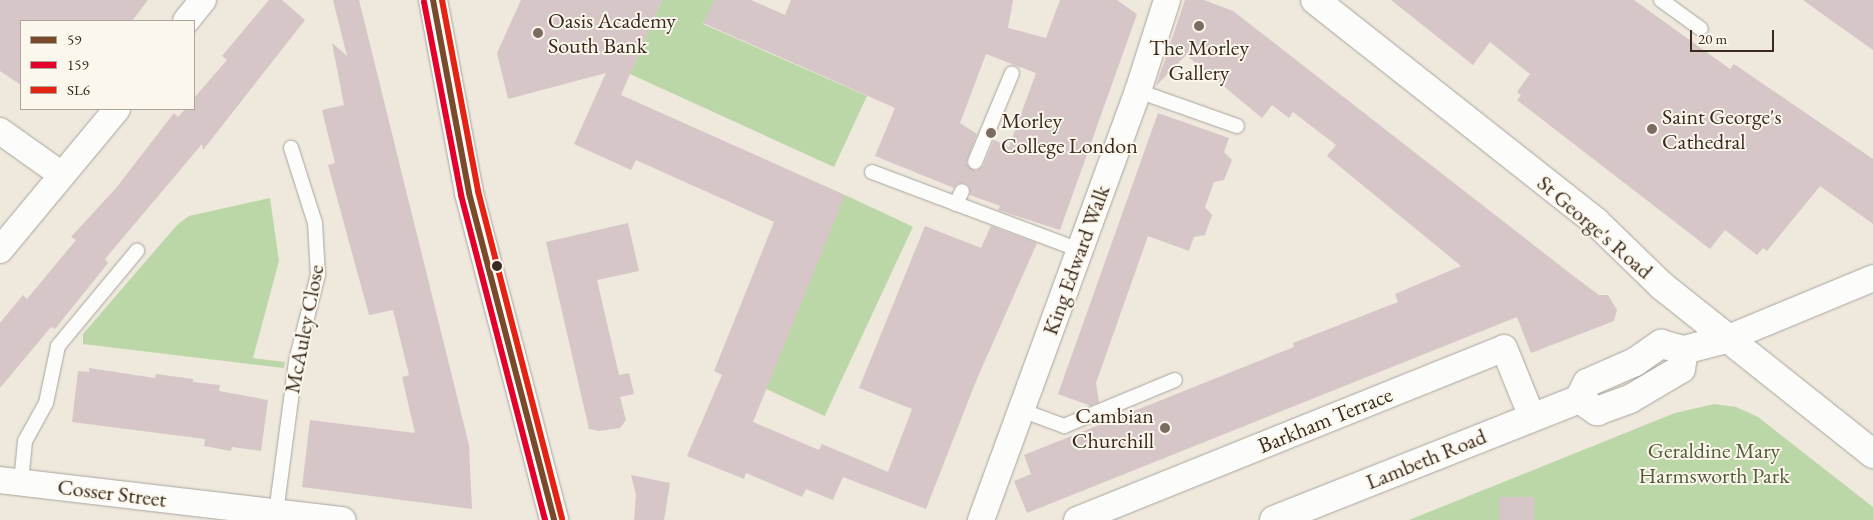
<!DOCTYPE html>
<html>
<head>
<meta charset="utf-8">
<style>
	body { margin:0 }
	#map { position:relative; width:1873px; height:520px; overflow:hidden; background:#eee8dd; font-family:"EB Garamond",serif }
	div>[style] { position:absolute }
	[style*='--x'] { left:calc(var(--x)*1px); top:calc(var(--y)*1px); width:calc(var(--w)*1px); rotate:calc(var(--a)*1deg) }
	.green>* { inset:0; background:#bcd7a7; transform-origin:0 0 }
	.building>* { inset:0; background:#d6c6c8; transform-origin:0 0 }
	.roads { filter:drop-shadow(0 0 1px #aaa49d) drop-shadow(0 0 1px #aaa49d) }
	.lane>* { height:14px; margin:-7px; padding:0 7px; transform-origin:7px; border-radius:7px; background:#fcfcfa }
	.street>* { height:26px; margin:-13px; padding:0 13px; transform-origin:13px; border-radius:13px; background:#fcfcfa }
	.primary>* { height:28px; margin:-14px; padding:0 14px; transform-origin:14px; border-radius:14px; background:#fcfcfa }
	.bus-1>* { height:6px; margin:-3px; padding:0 3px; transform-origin:3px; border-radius:3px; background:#7a4b2a }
	.bus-2>* { height:6px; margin:-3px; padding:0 3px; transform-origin:3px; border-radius:3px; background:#e4002b }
	.bus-3>* { height:6px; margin:-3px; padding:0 3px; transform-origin:3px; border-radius:3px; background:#e42313 }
	.dots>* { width:14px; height:14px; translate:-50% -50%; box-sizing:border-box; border:2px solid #fbf7ec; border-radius:50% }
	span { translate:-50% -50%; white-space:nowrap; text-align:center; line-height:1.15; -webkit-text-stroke:4px #fbf7ec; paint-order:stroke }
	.poi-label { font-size:22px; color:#3b2a1e }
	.left { translate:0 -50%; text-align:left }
	.right { translate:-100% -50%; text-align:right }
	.street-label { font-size:22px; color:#3b2a1e }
	.park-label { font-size:22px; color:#565a3a }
	.legend { position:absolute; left:20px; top:20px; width:175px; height:90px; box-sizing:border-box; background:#fbf7ec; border:1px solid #aea59a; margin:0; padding:6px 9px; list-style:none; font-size:15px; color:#3b2a1e }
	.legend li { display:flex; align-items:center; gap:10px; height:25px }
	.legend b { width:25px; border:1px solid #aea59a }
	.scale { position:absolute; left:1690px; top:30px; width:84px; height:22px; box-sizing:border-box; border:2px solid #3b2a1e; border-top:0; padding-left:6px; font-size:15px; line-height:18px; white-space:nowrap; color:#3b2a1e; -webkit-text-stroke:4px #fbf7ec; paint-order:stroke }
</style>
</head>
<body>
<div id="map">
	<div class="green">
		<i style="clip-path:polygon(662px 0,714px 0,703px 24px,867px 96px,834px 167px,630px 74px)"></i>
		<i style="left:845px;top:195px;width:75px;height:209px;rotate:25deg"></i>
		<i style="clip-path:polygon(270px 198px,279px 261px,253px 358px,285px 362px,284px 368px,83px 344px,83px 334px,177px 225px,189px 216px)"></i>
		<i style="clip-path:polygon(1714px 404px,1736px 407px,1758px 417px,1873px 507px,1873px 520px,1409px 520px,1675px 413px)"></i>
	</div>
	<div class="building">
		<i style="clip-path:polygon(0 0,148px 0,132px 21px,21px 21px,21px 85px,0 71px)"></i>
		<i style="clip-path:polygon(269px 0,282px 0,305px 20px,203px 150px,202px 144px,105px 259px,108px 263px,55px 329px,51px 327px,0 388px,0 323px,23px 295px,27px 299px,76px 240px,71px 237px,116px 188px,174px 113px,178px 117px,185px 109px,194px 109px,194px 98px,227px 60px,222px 56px)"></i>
		<i style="clip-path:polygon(333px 0,359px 0,469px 445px,472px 509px,302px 487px,310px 420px,415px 433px,402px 377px,409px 375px,393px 310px,369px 315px,328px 165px,335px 163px,322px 110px,344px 105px,332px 43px,347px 56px)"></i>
		<i style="clip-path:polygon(521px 0,662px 0,621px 95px,845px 195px,753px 422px,819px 450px,822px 444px,888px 472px,912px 409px,859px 388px,925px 226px,981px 248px,991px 226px,1037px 243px,976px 381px,926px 509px,843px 477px,833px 500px,806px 489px,802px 497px,746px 473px,744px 479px,687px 456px,722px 375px,714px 371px,774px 222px,636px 160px,631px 170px,574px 144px,606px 73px,508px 99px,497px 53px)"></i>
		<i style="clip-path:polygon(evenodd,714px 0,751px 0,785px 15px,791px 0,1013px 0,1008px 28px,1046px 38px,1060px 0,1117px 0,1137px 14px,1060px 230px,998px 210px,1000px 206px,970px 195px,969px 186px,965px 183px,957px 184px,954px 188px,875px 156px,895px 108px,703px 23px,714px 0,986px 54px,1036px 73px,1009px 147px,994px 140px,983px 166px,976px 171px,966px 163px,977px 134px,960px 123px,986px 54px)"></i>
		<i style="clip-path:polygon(1185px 0,1204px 0,1233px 11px,1576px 278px,1599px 295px,1608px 295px,1617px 310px,1614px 321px,1531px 353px,1517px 317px,1027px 513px,1014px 481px,1031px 474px,1024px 455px,1294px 347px,1293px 343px,1398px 302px,1395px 294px,1461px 266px,1327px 156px,1336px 145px,1293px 112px,1289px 118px,1272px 105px,1262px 118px,1186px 55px,1156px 86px)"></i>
		<i style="clip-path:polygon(1391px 0,1634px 0,1730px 69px,1734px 64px,1873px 159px,1873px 224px,1820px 186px,1767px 251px,1763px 248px,1757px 255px,1725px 230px,1710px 249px,1517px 100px,1521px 95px,1517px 92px,1530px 74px,1490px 42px,1473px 65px)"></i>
		<i style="clip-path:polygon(1803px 0,1873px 0,1873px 50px,1832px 21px)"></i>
		<i style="clip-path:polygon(1158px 113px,1229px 138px,1224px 152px,1232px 160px,1224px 180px,1214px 182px,1205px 207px,1212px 215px,1205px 235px,1194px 237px,1189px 251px,1148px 236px,1096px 383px,1099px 402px,1091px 406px,1058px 394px)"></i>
		<i style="clip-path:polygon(628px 223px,639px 271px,597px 280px,619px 375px,629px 373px,634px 394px,620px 397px,626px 420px,620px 428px,599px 431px,589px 429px,546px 242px)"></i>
		<i style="clip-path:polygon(89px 368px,155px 378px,156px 374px,193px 379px,193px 382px,220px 385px,219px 391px,268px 400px,261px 451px,232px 447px,231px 451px,204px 446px,205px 439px,72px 422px,78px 371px,89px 372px)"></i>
		<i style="clip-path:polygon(631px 475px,670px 483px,664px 520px,634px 520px,636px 495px)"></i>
		<i style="left:1499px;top:497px;width:35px;height:23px"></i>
	</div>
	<div class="roads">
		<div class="lane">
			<i style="--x:1661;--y:0;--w:49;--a:35.9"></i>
			<i style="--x:1138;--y:91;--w:105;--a:19.5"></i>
			<i style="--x:975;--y:162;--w:96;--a:-67.4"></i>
			<i style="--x:872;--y:172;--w:221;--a:20.6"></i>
			<i style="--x:956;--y:204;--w:14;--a:-65"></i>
			<i style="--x:1021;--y:410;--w:46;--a:20.4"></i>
			<i style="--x:1064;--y:426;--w:120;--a:-22.5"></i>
			<i style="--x:21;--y:482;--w:41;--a:-84.4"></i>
			<i style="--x:25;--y:441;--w:43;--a:-61.1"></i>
			<i style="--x:46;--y:403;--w:58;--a:-78.1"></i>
			<i style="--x:58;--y:346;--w:124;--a:-50.3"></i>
			<i style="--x:276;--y:513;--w:153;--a:-82.5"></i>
			<i style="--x:296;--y:361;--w:89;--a:-75.7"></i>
			<i style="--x:318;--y:275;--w:52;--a:-93.3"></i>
			<i style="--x:315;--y:223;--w:79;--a:-107.7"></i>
		</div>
		<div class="street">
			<i style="--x:186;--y:21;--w:27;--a:-51"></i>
			<i style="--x:0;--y:131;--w:76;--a:35.4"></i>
			<i style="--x:0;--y:250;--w:183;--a:-50.3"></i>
			<i style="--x:1726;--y:339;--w:159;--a:-22.5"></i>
			<i style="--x:0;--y:480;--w:345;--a:6.7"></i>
			<i style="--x:981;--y:520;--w:457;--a:-69.9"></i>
			<i style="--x:1138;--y:91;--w:96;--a:-72.3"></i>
			<i style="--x:1077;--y:520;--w:460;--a:-21.9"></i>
			<i style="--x:1504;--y:348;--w:74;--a:67.9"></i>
		</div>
		<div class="primary">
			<i style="--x:433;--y:0;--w:196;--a:79.4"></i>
			<i style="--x:469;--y:193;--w:338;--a:75.4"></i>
			<i style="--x:1315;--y:0;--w:358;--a:38.3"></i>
			<i style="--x:1596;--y:222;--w:92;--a:44.1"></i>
			<i style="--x:1662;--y:286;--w:270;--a:38.5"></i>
			<i style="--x:1579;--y:399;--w:22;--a:34"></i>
			<i style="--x:1597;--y:411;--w:35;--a:-20"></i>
			<i style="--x:1630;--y:399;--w:59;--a:-30.5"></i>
			<i style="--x:1681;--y:369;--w:19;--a:-81"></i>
			<i style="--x:1274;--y:520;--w:328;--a:-21.6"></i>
			<i style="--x:1579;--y:399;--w:18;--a:-63"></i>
			<i style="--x:1587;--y:383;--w:52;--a:-23.6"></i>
			<i style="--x:1635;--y:362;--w:32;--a:-35"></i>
			<i style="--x:1661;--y:344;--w:24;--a:15"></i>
			<i style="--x:1684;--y:350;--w:43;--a:-14.7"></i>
		</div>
	</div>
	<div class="bus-1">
		<i style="--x:433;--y:0;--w:196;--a:79.4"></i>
		<i style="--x:469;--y:193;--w:338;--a:75.4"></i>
	</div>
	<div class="bus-2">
		<i style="--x:424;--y:2;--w:197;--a:79.1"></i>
		<i style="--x:461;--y:195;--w:336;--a:75.5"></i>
	</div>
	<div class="bus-3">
		<i style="--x:442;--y:0;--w:194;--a:79.3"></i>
		<i style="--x:478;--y:191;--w:338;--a:75.6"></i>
	</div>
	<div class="dots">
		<i style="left:1199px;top:26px;background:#7a6c61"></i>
		<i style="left:538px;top:33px;background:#7a6c61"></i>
		<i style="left:1652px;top:129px;background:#7a6c61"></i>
		<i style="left:991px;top:133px;background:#7a6c61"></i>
		<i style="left:497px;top:266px;background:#3b2a1e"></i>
		<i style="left:1165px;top:428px;background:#7a6c61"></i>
	</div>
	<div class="poi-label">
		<span class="left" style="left:548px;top:33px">Oasis Academy<br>South Bank</span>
		<span style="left:1199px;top:60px">The Morley<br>Gallery</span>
		<span class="left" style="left:1662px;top:129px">Saint George's<br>Cathedral</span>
		<span class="left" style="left:1001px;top:133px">Morley<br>College London</span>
		<span class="right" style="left:1154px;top:428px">Cambian<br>Churchill</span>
	</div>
	<div class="street-label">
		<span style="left:1595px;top:227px;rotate:41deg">St George's Road</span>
		<span style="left:1076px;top:260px;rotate:-70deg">King Edward Walk</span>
		<span style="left:304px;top:329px;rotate:-79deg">McAuley Close</span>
		<span style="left:1325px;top:420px;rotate:-22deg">Barkham Terrace</span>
		<span style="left:1426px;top:459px;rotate:-22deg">Lambeth Road</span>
		<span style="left:112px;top:493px;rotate:7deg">Cosser Street</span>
	</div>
	<div class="park-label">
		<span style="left:1714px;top:463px">Geraldine Mary<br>Harmsworth Park</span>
	</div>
	<ul class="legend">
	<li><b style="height:6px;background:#7a4b2a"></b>59</li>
	<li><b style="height:6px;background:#e4002b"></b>159</li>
	<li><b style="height:6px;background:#e42313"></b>SL6</li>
	</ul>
	<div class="scale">20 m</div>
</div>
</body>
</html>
